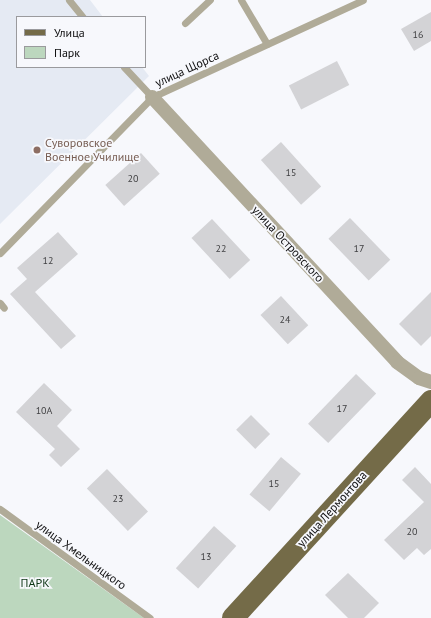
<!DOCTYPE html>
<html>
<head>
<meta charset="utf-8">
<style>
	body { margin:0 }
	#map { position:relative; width:431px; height:618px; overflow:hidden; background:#f7f8fc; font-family:"PT Sans",sans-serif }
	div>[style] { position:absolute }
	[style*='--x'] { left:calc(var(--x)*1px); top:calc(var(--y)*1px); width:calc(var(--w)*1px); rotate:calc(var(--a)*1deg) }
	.built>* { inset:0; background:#e5eaf3 }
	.green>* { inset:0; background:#bcd7be }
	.building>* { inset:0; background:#d3d3d6; transform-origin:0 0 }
	.service>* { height:7px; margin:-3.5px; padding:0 3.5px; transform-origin:3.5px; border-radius:3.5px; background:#b0ab98 }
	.minor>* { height:14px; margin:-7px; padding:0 7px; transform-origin:7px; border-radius:7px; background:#b0ab98 }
	.primary>* { height:22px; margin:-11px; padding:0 11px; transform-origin:11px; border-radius:11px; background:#746b48 }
	.dots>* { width:11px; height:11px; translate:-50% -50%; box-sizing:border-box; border:2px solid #f7f8fc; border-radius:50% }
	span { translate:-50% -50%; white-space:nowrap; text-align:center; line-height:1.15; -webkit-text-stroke:3.5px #f7f8fc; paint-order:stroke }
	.number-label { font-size:10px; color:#3f3f41 }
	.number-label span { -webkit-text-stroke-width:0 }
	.street-label { font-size:12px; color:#0e0e0f }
	.education-label { font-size:12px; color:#785e54 }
	.left { translate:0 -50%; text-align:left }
	.park-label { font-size:12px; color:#0c3514 }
	.legend { position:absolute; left:16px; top:16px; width:130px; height:52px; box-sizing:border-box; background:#f7f8fc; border:1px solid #9a9a9d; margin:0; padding:5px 7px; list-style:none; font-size:12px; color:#0e0e0f }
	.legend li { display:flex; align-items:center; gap:8px; height:20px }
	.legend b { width:20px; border:1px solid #9a9a9d }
</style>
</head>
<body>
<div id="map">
	<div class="built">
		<i style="clip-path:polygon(0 0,90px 0,103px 17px,17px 17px,17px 67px,142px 67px,149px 76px,0 224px)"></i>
	</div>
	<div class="green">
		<i style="clip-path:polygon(0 515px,144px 618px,0 618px)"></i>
	</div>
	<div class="building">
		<i style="clip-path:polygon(431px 12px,431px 41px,414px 51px,401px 29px)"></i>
		<i style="left:337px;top:61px;width:27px;height:54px;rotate:63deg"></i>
		<i style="left:281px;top:142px;width:60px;height:27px;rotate:48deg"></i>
		<i style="left:141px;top:153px;width:28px;height:48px;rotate:48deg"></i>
		<i style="left:350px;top:218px;width:58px;height:30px;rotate:46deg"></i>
		<i style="left:212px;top:219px;width:56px;height:28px;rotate:47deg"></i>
		<i style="clip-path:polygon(58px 232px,78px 254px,35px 292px,76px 336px,61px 349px,10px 294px,27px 279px,17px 268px)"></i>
		<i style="clip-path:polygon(431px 292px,431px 336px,421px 346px,399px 324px)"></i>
		<i style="left:281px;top:296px;width:40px;height:28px;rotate:47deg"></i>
		<i style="left:356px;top:374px;width:28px;height:69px;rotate:44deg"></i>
		<i style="clip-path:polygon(44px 383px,72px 410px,57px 426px,80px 449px,61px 467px,49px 455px,55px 449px,16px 412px)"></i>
		<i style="left:251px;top:415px;width:27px;height:21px;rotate:45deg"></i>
		<i style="left:281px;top:457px;width:26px;height:49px;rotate:40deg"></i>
		<i style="clip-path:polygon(415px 467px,431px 484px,431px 549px,424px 555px,417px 548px,404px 560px,384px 540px,424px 502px,402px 480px)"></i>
		<i style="left:107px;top:469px;width:59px;height:28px;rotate:46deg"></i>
		<i style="left:214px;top:526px;width:30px;height:57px;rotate:42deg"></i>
		<i style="clip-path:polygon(348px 573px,379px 603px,364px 618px,348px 618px,325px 595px)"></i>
	</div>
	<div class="service">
		<i style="--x:69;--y:0;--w:22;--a:51"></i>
		<i style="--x:241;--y:0;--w:51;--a:59.4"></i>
		<i style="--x:185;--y:23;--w:34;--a:-43"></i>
		<i style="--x:124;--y:67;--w:41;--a:47"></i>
		<i style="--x:0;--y:253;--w:218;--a:-45.7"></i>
		<i style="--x:152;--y:97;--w:232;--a:-24.7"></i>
		<i style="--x:0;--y:303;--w:6;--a:51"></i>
		<i style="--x:0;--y:509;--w:185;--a:36"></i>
	</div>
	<div class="minor">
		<i style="--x:152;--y:97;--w:361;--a:47.2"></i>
		<i style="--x:397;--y:362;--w:27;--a:36"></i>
		<i style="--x:419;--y:378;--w:13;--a:18"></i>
	</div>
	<div class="primary">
		<i style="--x:233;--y:618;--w:294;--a:-47.6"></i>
	</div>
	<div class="dots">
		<i style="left:37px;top:150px;background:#8d6e63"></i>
	</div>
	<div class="number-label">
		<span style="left:418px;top:35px">16</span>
		<span style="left:291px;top:173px">15</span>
		<span style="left:133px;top:179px">20</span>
		<span style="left:221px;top:249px">22</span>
		<span style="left:359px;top:249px">17</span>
		<span style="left:48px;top:261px">12</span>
		<span style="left:285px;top:320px">24</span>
		<span style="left:342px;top:409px">17</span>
		<span style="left:44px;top:411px">10А</span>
		<span style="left:274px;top:484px">15</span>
		<span style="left:118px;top:499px">23</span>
		<span style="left:412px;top:532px">20</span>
		<span style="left:206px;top:557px">13</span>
	</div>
	<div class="street-label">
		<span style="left:187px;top:69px;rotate:-25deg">улица Щорса</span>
		<span style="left:288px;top:244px;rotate:47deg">улица Островского</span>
		<span style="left:332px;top:509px;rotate:-48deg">улица Лермонтова</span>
		<span style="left:81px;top:555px;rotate:36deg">улица Хмельницкого</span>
	</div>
	<div class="education-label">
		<span class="left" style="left:45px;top:150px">Суворовское<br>Военное Училище</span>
	</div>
	<div class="park-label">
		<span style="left:35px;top:583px">ПАРК</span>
	</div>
	<ul class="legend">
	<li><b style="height:5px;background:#746b48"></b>Улица</li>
	<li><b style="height:11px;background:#bcd7be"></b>Парк</li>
	</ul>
</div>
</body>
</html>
